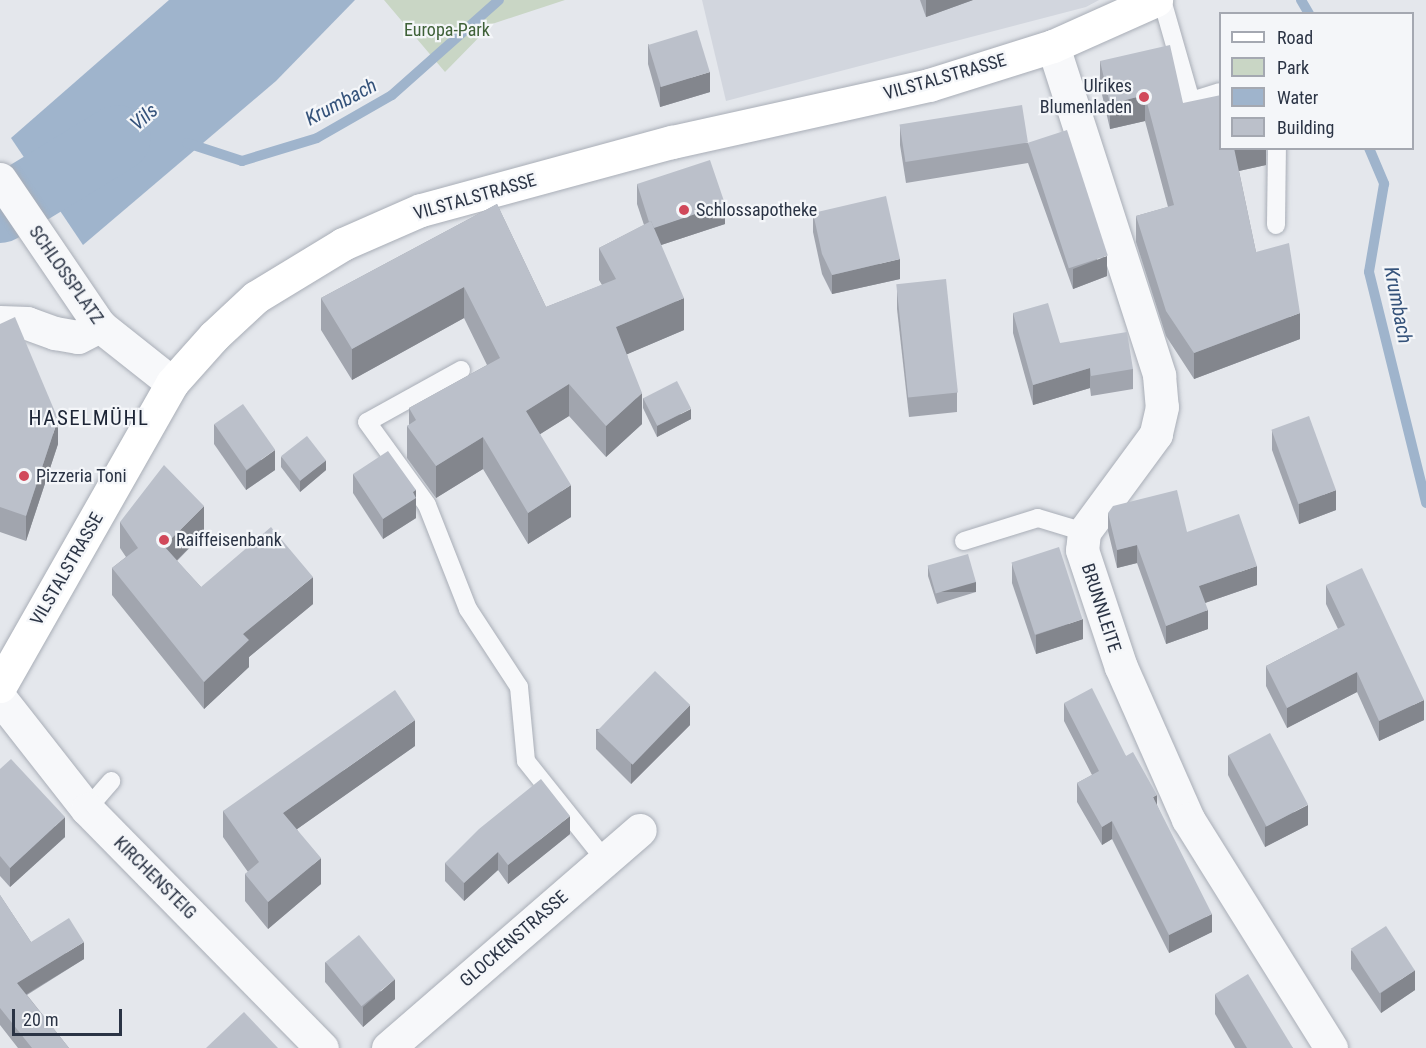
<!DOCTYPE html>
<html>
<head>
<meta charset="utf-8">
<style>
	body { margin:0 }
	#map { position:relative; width:1426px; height:1048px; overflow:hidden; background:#e4e7ec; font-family:"Roboto Condensed",sans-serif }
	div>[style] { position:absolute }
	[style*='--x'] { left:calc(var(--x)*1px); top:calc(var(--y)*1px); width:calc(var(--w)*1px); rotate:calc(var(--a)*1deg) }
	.built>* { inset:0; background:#d2d6de }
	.green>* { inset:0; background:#c9d6c5 }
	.water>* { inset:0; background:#9fb4cc }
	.stream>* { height:10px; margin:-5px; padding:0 5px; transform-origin:5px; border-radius:5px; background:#9fb4cc }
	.river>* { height:66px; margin:-33px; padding:0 33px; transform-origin:33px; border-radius:33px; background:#9fb4cc }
	.roads { filter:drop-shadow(0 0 2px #a9aeb7) drop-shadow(0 0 2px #a9aeb7) }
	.service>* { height:18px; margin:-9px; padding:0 9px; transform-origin:9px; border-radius:9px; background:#f7f8fa }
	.minor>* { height:33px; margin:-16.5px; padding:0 16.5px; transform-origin:16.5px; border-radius:16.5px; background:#f7f8fa }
	.tertiary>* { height:33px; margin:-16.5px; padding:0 16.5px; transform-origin:16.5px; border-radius:16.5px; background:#f7f8fa }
	.secondary>* { height:33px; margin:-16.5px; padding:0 16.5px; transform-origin:16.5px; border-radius:16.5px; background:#fff }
	.wall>* { inset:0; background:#a1a5ae }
	.shaded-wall>* { inset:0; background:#83868d; transform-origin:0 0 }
	.building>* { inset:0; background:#bbc0ca; transform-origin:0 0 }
	.dots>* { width:16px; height:16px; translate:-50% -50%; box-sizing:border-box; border:3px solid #f4f6f9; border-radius:50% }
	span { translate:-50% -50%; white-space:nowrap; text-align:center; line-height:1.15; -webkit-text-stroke:4.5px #f4f6f9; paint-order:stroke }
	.park-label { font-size:18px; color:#3f6138 }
	.street-label { font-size:18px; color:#2b3445 }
	.poi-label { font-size:18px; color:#2b3445 }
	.right { translate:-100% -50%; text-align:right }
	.left { translate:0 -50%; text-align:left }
	.water-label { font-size:20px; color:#34527a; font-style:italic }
	.quarter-label { font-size:21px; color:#1d2536; letter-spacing:1.5px }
	.legend { position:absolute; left:1219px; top:12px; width:195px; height:138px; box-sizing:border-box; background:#f4f6f9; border:2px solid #a4a8b1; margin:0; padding:8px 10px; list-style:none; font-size:18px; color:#2b3445 }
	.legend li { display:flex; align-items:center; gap:12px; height:30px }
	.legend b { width:30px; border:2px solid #a4a8b1 }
	.scale { position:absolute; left:12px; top:1009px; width:110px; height:27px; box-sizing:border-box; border:3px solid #2b3445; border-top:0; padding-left:8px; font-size:18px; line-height:21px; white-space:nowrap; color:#2b3445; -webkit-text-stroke:4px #f4f6f9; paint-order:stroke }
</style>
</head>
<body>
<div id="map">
	<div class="built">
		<i style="clip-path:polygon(702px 0,1099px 0,1086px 7px,726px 101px)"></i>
	</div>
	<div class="green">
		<i style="clip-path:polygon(384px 0,565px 0,492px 24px,445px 72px)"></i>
	</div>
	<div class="water">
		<i style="clip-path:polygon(169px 0,355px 0,276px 81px,83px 245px,11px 138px)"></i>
	</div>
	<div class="stream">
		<i style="--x:1301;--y:0;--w:16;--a:60"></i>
		<i style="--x:187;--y:143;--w:58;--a:18.1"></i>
		<i style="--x:242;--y:161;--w:78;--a:-17"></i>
		<i style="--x:317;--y:138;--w:86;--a:-29.8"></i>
		<i style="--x:392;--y:95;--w:143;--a:-41.6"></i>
		<i style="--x:1369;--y:148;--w:39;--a:67"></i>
		<i style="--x:1384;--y:184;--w:89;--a:99.7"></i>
		<i style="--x:1369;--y:272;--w:238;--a:76.1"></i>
	</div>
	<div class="river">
		<i style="--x:0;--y:210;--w:138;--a:-31.4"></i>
	</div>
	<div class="roads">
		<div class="service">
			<i style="--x:1162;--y:0;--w:105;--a:74"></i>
			<i style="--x:1191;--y:101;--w:30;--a:-17"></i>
			<i style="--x:1276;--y:225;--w:77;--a:-89.3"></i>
			<i style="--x:461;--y:370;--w:107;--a:151"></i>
			<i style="--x:367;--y:422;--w:102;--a:54.1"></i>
			<i style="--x:427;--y:505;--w:112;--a:68.5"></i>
			<i style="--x:468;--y:609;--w:93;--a:56.8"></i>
			<i style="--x:519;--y:687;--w:74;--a:84.6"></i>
			<i style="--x:526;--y:761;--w:127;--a:51.4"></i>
			<i style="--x:964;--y:541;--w:77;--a:-17.3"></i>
			<i style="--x:1038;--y:518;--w:48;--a:16.9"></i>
			<i style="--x:87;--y:809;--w:37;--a:-49"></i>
		</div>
		<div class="minor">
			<i style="--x:1053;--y:46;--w:346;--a:72.1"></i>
			<i style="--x:1159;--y:375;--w:32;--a:85"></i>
			<i style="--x:1162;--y:407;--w:28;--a:103"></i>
			<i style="--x:1156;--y:434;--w:122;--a:126.3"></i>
			<i style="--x:1084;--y:532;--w:18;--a:96"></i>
			<i style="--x:1082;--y:550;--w:123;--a:71.6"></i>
			<i style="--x:1121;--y:667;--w:166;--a:66.2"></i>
			<i style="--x:1188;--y:819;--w:270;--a:58"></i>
			<i style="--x:0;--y:322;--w:27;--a:2"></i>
			<i style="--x:27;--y:323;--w:30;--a:20"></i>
			<i style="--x:55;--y:333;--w:23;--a:10"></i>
			<i style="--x:78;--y:337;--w:25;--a:-27"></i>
			<i style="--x:0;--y:698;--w:141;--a:51.9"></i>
			<i style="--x:87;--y:809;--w:335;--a:45.5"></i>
			<i style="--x:388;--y:1048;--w:333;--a:-40.9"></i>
		</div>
		<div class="tertiary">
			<i style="--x:0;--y:179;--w:178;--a:55.8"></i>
			<i style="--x:100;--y:326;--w:92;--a:38.4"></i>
		</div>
		<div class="secondary">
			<i style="--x:0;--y:686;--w:348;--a:-60.4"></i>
			<i style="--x:172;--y:383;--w:63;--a:-48.2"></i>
			<i style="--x:214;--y:336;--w:57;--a:-42.9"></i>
			<i style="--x:256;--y:297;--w:102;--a:-31.3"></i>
			<i style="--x:343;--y:244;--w:85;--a:-23.6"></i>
			<i style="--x:421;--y:210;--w:260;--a:-15.2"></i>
			<i style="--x:672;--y:142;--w:263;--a:-12.5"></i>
			<i style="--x:929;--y:85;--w:130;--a:-17.5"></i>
			<i style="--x:1053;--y:46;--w:113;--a:-24.1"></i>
		</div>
	</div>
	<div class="wall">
		<i style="clip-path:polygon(920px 0,973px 0,926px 17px)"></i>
		<i style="clip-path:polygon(648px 44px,710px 92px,660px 107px,648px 64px)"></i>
		<i style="clip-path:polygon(1100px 61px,1183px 103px,1266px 148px,1266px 165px,1239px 171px,1256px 252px,1300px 339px,1194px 379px,1166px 336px,1136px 242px,1136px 216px,1168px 207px,1145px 121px,1110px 129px,1100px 86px)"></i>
		<i style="clip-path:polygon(900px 125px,1028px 143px,1107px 276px,1073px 289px,1028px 163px,906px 183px,900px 145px)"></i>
		<i style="clip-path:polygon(637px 184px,725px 224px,661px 245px,684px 330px,627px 354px,642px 424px,606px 457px,569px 416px,540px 434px,571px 517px,528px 544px,483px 469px,436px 498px,407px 458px,407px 426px,409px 425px,409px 408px,487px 365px,464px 318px,352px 380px,321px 330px,321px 298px,497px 204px,546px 307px,602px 285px,599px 280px,599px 248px,644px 225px,637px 204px)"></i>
		<i style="clip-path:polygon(813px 213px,900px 279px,832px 294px,822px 274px,813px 232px)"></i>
		<i style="clip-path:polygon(897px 289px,957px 392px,957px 412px,909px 417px,897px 309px)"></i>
		<i style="clip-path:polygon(1013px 313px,1060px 343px,1133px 369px,1133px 389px,1091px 396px,1090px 388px,1033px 405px,1013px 333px)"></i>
		<i style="clip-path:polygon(0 324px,58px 444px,26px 541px,0 532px)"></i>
		<i style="clip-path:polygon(643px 398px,691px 419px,657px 437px,643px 408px)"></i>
		<i style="clip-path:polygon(214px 424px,275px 470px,246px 490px,214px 444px)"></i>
		<i style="clip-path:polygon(1272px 430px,1336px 510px,1299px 524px,1272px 450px)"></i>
		<i style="clip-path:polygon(281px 457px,326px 470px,300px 492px,281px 467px)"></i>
		<i style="clip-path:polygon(353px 474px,416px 490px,416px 518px,383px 539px,353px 493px)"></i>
		<i style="clip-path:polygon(1108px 513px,1187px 532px,1257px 585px,1205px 603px,1208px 629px,1166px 644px,1137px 563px,1117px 568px,1108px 531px)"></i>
		<i style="clip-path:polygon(120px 522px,204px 533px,177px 561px,201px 587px,313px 604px,249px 657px,249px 667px,204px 709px,112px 595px,112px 568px,126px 557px,120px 548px)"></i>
		<i style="clip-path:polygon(1012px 563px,1083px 639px,1036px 654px,1012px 583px)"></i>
		<i style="clip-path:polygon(928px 566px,976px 592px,937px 604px,928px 576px)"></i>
		<i style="clip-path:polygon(1326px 585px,1424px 720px,1379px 741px,1357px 692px,1287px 728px,1266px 686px,1266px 666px,1338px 629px,1326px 604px)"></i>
		<i style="clip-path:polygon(1064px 703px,1126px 756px,1157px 805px,1212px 932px,1169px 953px,1112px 839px,1102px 845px,1077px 802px,1077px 783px,1092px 775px,1064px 721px)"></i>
		<i style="clip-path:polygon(690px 725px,631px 784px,596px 749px,596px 729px)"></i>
		<i style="clip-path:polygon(415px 746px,297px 829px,321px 884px,268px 929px,245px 901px,245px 874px,248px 872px,223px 837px,223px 811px)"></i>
		<i style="clip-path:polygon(1228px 755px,1308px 825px,1265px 847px,1228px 775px)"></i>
		<i style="clip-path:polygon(0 769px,65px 837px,10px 887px,0 876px)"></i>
		<i style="clip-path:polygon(570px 834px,508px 884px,498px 870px,464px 901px,445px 881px,445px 863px)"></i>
		<i style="clip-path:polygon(0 895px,31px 942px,84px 959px,27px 995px,69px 1048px,18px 1048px,0 1025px)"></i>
		<i style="clip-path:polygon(1351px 950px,1415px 990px,1381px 1013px,1351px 969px)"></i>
		<i style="clip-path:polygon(325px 962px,395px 999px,363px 1027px,325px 982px)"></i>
		<i style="clip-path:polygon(1215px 994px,1293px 1048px,1235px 1048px,1215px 1014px)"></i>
	</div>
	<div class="shaded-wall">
		<i style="clip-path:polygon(926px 0,973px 0,926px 17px)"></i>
		<i style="clip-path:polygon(710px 72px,710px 92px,660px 107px,660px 87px)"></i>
		<i style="clip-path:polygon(1145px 95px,1145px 121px,1110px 129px,1110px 104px)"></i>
		<i style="clip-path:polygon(1234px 148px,1266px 148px,1266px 165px,1234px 172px)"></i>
		<i style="clip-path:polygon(725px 204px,725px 224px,652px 248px,652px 228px)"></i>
		<i style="clip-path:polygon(1107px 256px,1107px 276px,1073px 289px,1073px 269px)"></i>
		<i style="clip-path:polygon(900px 259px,900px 279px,832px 294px,832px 275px)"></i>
		<i style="clip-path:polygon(464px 287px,464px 318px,352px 380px,352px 349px)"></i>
		<i style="clip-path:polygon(684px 298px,684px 330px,616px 359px,616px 327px)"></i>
		<i style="clip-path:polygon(1300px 313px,1300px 339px,1194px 379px,1194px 353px)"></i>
		<i style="clip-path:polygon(1090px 368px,1090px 388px,1033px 405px,1033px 385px)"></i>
		<i style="clip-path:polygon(569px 384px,569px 416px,526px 443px,526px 411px)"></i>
		<i style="clip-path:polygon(642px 393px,642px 424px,606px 457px,606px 426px)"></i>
		<i style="clip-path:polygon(691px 409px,691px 419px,657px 437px,657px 426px)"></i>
		<i style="clip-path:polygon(58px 419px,58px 444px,26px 541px,26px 516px)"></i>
		<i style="clip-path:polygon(483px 437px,483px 469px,436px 498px,436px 466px)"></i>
		<i style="clip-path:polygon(275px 450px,275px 470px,246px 490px,246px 471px)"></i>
		<i style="clip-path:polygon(326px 460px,326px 470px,300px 492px,300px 481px)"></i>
		<i style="clip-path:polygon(571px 485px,571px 517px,528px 544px,528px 513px)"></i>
		<i style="clip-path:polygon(416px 490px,416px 518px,383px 539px,383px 519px,413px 492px)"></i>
		<i style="clip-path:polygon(1336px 490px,1336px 510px,1299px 524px,1299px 504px)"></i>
		<i style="clip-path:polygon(204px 506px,204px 533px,164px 573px,164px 546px)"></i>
		<i style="clip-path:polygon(1137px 545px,1137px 563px,1117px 568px,1117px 550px)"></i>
		<i style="clip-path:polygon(1257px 566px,1257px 585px,1199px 605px,1199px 586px)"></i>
		<i style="clip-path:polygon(313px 577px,313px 604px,249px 657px,249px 667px,204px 709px,204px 682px,243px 634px)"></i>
		<i style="left:976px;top:582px;width:10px;height:41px;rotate:90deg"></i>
		<i style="clip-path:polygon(1208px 610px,1208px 629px,1166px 644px,1166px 626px)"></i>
		<i style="clip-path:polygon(1083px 619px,1083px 639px,1036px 654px,1036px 635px)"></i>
		<i style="clip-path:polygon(1357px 672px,1357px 692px,1287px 728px,1287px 708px)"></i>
		<i style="clip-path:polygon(1424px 700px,1424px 720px,1379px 741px,1379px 721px)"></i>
		<i style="clip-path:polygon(690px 705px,690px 725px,631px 784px,631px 764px)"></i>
		<i style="clip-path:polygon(415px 720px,415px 746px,283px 839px,283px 813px)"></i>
		<i style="clip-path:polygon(1157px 795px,1157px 813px,1153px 797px)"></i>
		<i style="clip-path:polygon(1308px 805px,1308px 825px,1265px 847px,1265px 827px)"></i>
		<i style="clip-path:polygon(570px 816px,570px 834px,508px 884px,508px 865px)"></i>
		<i style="clip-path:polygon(65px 817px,65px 837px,10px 887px,10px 868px)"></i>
		<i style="clip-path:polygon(1112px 821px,1112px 839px,1102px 845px,1102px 827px)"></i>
		<i style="clip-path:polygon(498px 852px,498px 870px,464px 901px,464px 883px)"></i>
		<i style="clip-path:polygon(321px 858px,321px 884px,268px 929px,268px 902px)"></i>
		<i style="clip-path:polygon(1212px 914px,1212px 932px,1169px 953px,1169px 935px)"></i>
		<i style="clip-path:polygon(84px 942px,84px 959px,17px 1000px,17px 983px)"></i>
		<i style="clip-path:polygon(1415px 970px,1415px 990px,1381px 1013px,1381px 993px)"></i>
		<i style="clip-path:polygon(395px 979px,395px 999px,363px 1027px,363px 1007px)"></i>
	</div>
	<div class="building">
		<i style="left:697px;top:30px;width:44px;height:51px;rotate:73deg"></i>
		<i style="clip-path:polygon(1170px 45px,1183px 103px,1221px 95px,1221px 148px,1234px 148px,1256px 252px,1289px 243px,1300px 313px,1194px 353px,1166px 311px,1136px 216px,1174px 205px,1145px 95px,1110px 104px,1100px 61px)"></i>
		<i style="left:1022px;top:105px;width:38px;height:124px;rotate:81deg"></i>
		<i style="left:1067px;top:130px;width:132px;height:41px;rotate:72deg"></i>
		<i style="clip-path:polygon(710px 160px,725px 204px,654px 228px,651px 221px,649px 222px,637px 184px)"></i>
		<i style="clip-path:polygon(886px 196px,900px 259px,832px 275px,822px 254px,813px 213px)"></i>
		<i style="clip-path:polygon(497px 204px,546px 307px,616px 279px,599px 248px,651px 221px,684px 298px,616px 327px,642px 393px,606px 426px,569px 384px,526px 411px,571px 485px,528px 513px,483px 437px,436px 466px,407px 426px,416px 420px,409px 408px,500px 358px,464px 287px,352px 349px,321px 298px)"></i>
		<i style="left:946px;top:279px;width:114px;height:50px;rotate:84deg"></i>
		<i style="clip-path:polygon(1048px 303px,1060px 343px,1127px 332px,1133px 369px,1091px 376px,1090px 368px,1033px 385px,1013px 313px)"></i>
		<i style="clip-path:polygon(15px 317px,58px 419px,26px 516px,0 507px,0 324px)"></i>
		<i style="left:677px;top:381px;width:31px;height:38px;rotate:63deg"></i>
		<i style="left:243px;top:404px;width:56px;height:35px;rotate:55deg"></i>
		<i style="left:1309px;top:416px;width:79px;height:40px;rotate:70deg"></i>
		<i style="left:307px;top:436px;width:31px;height:33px;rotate:52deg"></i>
		<i style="clip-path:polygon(388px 451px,416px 490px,413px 492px,416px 498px,383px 519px,353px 474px)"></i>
		<i style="clip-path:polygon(164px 465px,204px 506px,164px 546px,201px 587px,271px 527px,313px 577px,243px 634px,249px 640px,204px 682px,112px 568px,138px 548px,120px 522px)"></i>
		<i style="clip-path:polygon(1177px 490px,1187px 532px,1239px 514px,1257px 566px,1199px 586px,1208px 610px,1166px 626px,1137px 545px,1117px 550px,1108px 513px,1113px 506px)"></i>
		<i style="left:1059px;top:547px;width:76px;height:50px;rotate:72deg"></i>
		<i style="left:968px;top:554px;width:29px;height:42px;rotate:74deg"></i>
		<i style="clip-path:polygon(1362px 568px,1424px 700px,1379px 721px,1357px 672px,1287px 708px,1266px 666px,1345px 625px,1326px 585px)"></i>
		<i style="left:655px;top:671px;width:49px;height:83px;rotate:44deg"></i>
		<i style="clip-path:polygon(1092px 688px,1126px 756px,1133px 752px,1157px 795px,1153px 797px,1212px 914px,1169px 935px,1112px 821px,1102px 827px,1077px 783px,1099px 771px,1064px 703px)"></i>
		<i style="clip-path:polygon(395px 690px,415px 720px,283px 813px,321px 858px,268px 902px,245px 874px,259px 862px,223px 811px)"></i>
		<i style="left:1270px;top:733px;width:81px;height:47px;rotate:62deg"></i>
		<i style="clip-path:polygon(11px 759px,65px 817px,10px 868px,0 856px,0 769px)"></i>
		<i style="clip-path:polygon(541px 779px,570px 816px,508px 865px,498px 852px,464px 883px,445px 863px,479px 829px)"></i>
		<i style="clip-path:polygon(0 895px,31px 942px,69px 918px,84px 942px,17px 983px,69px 1048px,32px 1048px,0 1008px)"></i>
		<i style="left:1386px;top:926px;width:53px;height:42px;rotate:57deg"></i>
		<i style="left:359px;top:935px;width:57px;height:43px;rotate:51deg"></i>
		<i style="clip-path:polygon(1248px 974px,1293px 1048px,1247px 1048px,1215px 994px)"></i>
		<i style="clip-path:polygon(244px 1012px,278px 1048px,206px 1048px)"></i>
	</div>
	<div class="dots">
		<i style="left:1144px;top:97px;background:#d1495b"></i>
		<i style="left:684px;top:210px;background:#d1495b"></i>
		<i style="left:24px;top:476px;background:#d1495b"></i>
		<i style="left:164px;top:540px;background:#d1495b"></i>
	</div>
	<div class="park-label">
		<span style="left:447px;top:30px">Europa-Park</span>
	</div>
	<div class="street-label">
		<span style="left:945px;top:77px;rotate:-16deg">VILSTALSTRASSE</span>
		<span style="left:475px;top:197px;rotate:-16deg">VILSTALSTRASSE</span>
		<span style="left:66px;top:275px;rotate:55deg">SCHLOSSPLATZ</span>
		<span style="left:67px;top:569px;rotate:-60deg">VILSTALSTRASSE</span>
		<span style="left:1101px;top:608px;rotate:72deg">BRUNNLEITE</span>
		<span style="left:155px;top:878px;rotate:45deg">KIRCHENSTEIG</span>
		<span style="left:514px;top:939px;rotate:-41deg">GLOCKENSTRASSE</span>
	</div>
	<div class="poi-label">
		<span class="right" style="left:1132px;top:97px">Ulrikes<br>Blumenladen</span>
		<span class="left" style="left:696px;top:210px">Schlossapotheke</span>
		<span class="left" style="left:36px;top:476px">Pizzeria Toni</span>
		<span class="left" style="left:176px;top:540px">Raiffeisenbank</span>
	</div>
	<div class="water-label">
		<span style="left:341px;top:102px;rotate:-28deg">Krumbach</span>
		<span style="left:144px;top:117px;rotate:-41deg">Vils</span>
		<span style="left:1398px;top:305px;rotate:79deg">Krumbach</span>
	</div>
	<div class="quarter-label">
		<span style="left:89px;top:418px">HASELMÜHL</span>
	</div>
	<ul class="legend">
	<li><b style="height:8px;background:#fff"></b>Road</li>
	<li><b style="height:16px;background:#c9d6c5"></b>Park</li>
	<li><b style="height:16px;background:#9fb4cc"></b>Water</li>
	<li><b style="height:16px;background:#bbc0ca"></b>Building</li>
	</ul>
	<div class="scale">20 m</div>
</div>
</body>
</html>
